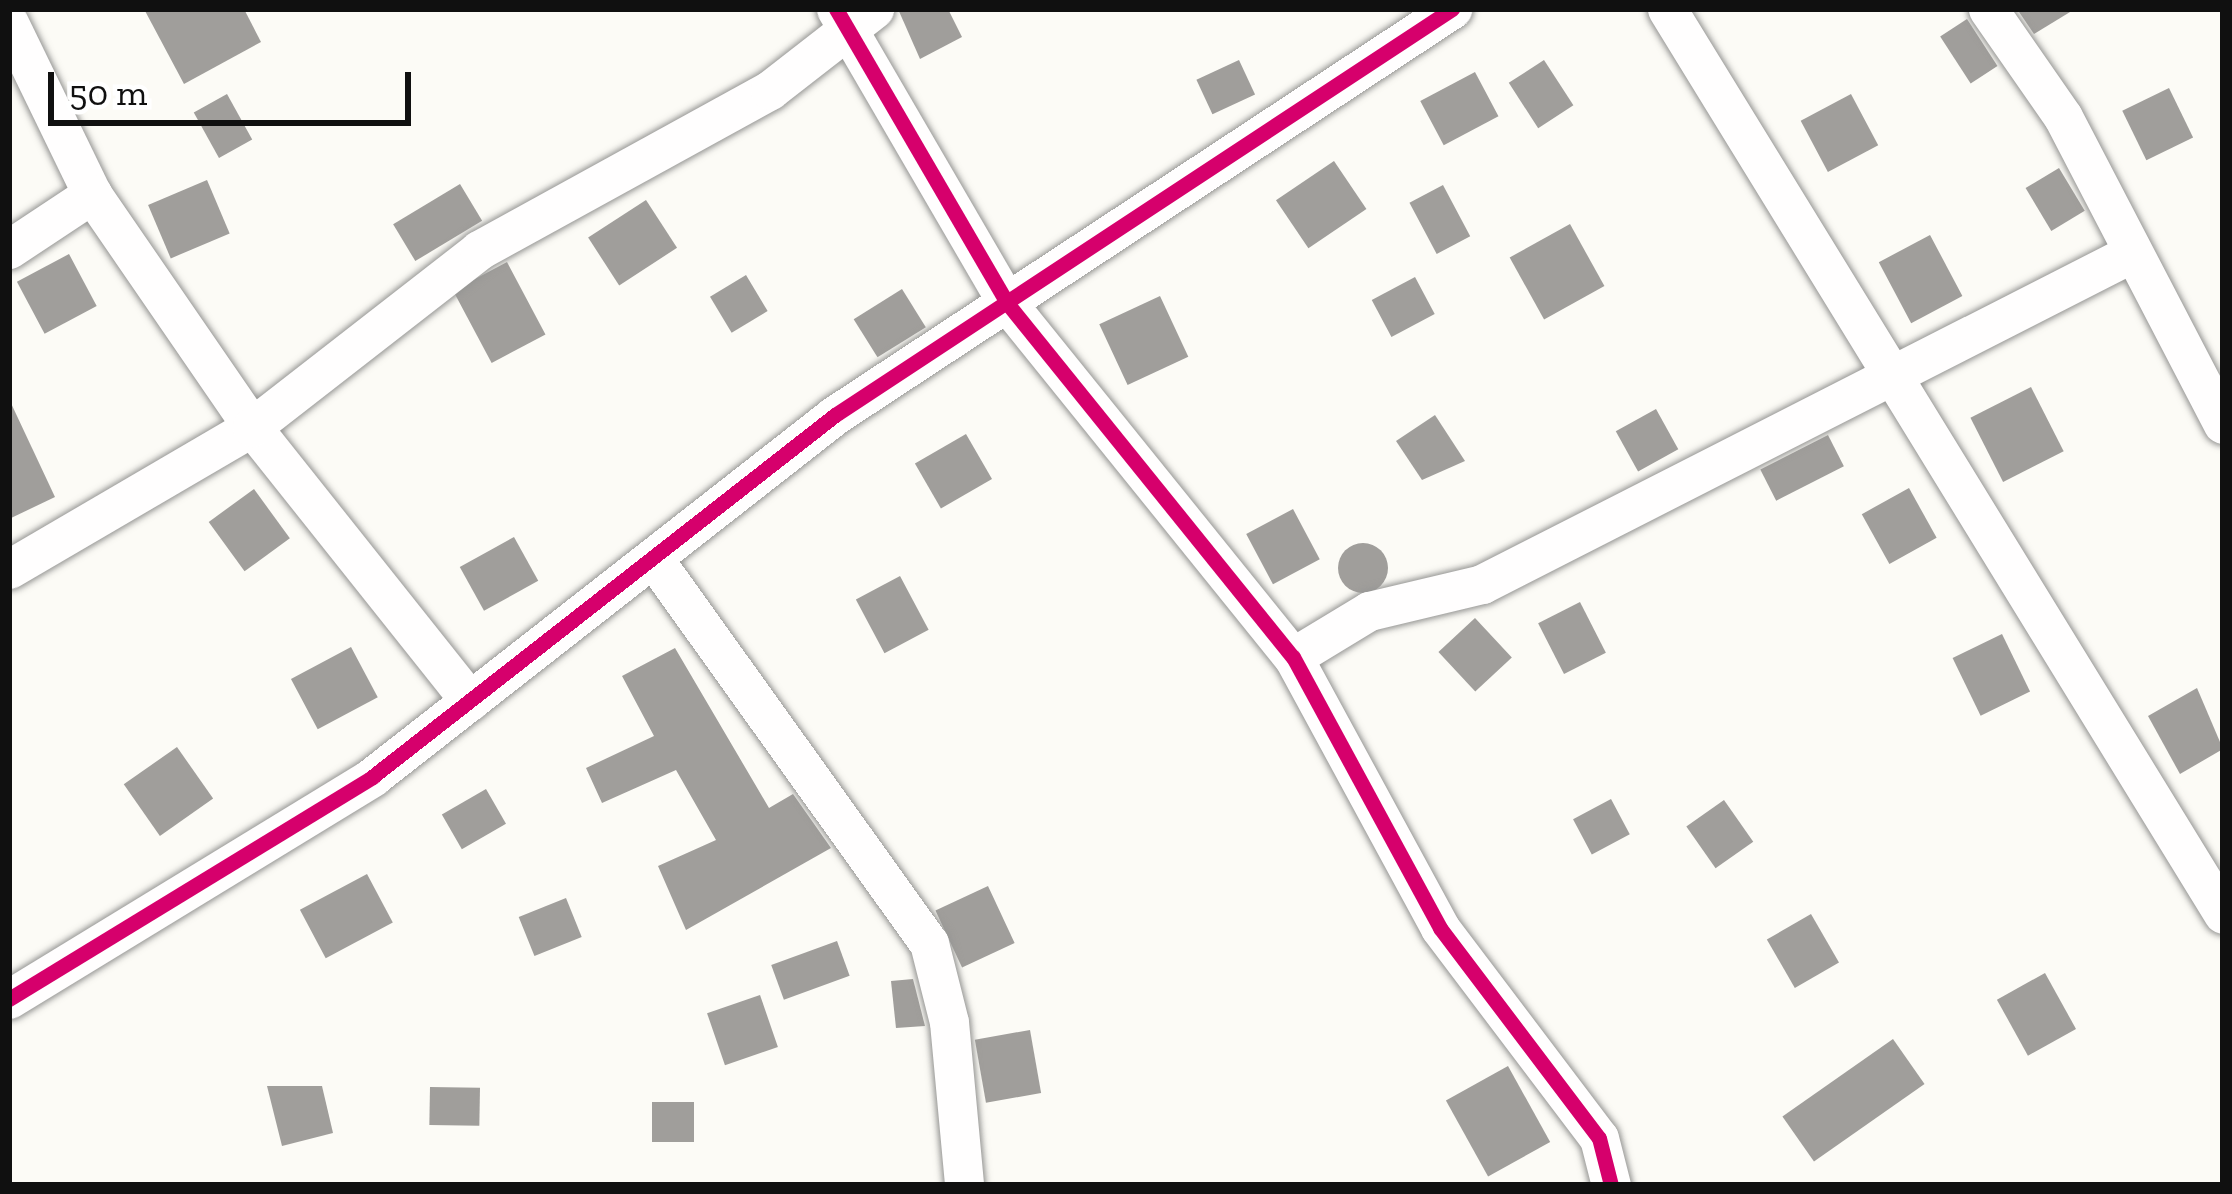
<!DOCTYPE html>
<html>
<head>
<meta charset="utf-8">
<style>
	body { margin:0 }
	#map { position:relative; width:2232px; height:1194px; overflow:hidden; background:#fcfbf6; font-family:"Zilla Slab",serif }
	div>[style] { position:absolute }
	[style*='--x'] { left:calc(var(--x)*1px); top:calc(var(--y)*1px); width:calc(var(--w)*1px); rotate:calc(var(--a)*1deg) }
	.building>* { inset:0; background:#a09e9b; transform-origin:0 0 }
	.round { border-radius:50% }
	.roads { filter:drop-shadow(0 0 3px #969694) drop-shadow(0 0 3px #969694) }
	.street>* { height:39px; margin:-19.5px; padding:0 19.5px; transform-origin:19.5px; border-radius:19.5px; background:#fffefe }
	.cycleway>* { height:15px; margin:-7.5px; padding:0 7.5px; transform-origin:7.5px; border-radius:7.5px; background:#d6006c }
	span { translate:-50% -50%; white-space:nowrap; text-align:center; line-height:1.15; -webkit-text-stroke:12px #fff; paint-order:stroke }
	.frame { position:absolute; inset:0; border:12px solid #101010; pointer-events:none }
	.scale { position:absolute; left:48px; top:72px; width:363px; height:54px; box-sizing:border-box; border:6px solid #101010; border-top:0; padding-left:15px; font-size:36px; line-height:42px; white-space:nowrap; color:#101010; -webkit-text-stroke:9px #fff; paint-order:stroke }
</style>
</head>
<body>
<div id="map">
	<div class="building">
		<i style="clip-path:polygon(144px 9px,244px 9px,261px 42px,184px 84px)"></i>
		<i style="clip-path:polygon(898px 9px,948px 9px,962px 37px,920px 59px)"></i>
		<i style="clip-path:polygon(2017px 9px,2075px 9px,2034px 34px)"></i>
		<i style="left:1967px;top:19px;width:56px;height:32px;rotate:57deg"></i>
		<i style="left:1239px;top:60px;width:38px;height:47px;rotate:65deg"></i>
		<i style="left:1544px;top:60px;width:54px;height:42px;rotate:57deg"></i>
		<i style="left:1475px;top:72px;width:50px;height:62px;rotate:62deg"></i>
		<i style="left:2169px;top:88px;width:55px;height:52px;rotate:64deg"></i>
		<i style="left:227px;top:94px;width:52px;height:38px;rotate:61deg"></i>
		<i style="left:1851px;top:94px;width:58px;height:57px;rotate:62deg"></i>
		<i style="left:1334px;top:161px;width:58px;height:70px;rotate:56deg"></i>
		<i style="left:2059px;top:168px;width:50px;height:39px;rotate:59deg"></i>
		<i style="left:207px;top:180px;width:58px;height:64px;rotate:67deg"></i>
		<i style="left:460px;top:184px;width:43px;height:78px;rotate:59deg"></i>
		<i style="left:1443px;top:185px;width:58px;height:38px;rotate:62deg"></i>
		<i style="left:646px;top:200px;width:57px;height:69px;rotate:57deg"></i>
		<i style="left:1570px;top:224px;width:71px;height:69px;rotate:61deg"></i>
		<i style="left:1930px;top:235px;width:69px;height:58px;rotate:62deg"></i>
		<i style="left:69px;top:254px;width:59px;height:59px;rotate:62deg"></i>
		<i style="left:507px;top:262px;width:82px;height:61px;rotate:62deg"></i>
		<i style="left:746px;top:275px;width:42px;height:42px;rotate:59deg"></i>
		<i style="left:1415px;top:277px;width:42px;height:49px;rotate:62deg"></i>
		<i style="left:902px;top:289px;width:45px;height:57px;rotate:58deg"></i>
		<i style="left:1160px;top:296px;width:67px;height:67px;rotate:65deg"></i>
		<i style="left:2031px;top:387px;width:72px;height:68px;rotate:63deg"></i>
		<i style="clip-path:polygon(9px 399px,55px 497px,9px 519px)"></i>
		<i style="left:1656px;top:409px;width:46px;height:46px;rotate:61deg"></i>
		<i style="clip-path:polygon(1435px 415px,1465px 461px,1422px 480px,1396px 441px)"></i>
		<i style="left:966px;top:434px;width:52px;height:59px;rotate:60deg"></i>
		<i style="left:1828px;top:435px;width:35px;height:76px;rotate:63deg"></i>
		<i style="left:1909px;top:488px;width:57px;height:54px;rotate:61deg"></i>
		<i style="left:254px;top:489px;width:61px;height:56px;rotate:54deg"></i>
		<i style="left:1293px;top:509px;width:57px;height:53px;rotate:62deg"></i>
		<i style="left:514px;top:537px;width:50px;height:62px;rotate:61deg"></i>
		<i class="round" style="left:1338px;top:543px;width:50px;height:50px"></i>
		<i style="left:900px;top:576px;width:61px;height:50px;rotate:62deg"></i>
		<i style="left:1580px;top:602px;width:57px;height:47px;rotate:63deg"></i>
		<i style="left:1475px;top:618px;width:54px;height:50px;rotate:47deg"></i>
		<i style="left:2002px;top:634px;width:64px;height:55px;rotate:64deg"></i>
		<i style="left:351px;top:647px;width:57px;height:68px;rotate:62deg"></i>
		<i style="clip-path:polygon(675px 648px,769px 808px,793px 794px,831px 848px,686px 930px,658px 866px,716px 840px,676px 770px,602px 803px,586px 768px,654px 736px,622px 676px)"></i>
		<i style="clip-path:polygon(2197px 688px,2223px 749px,2180px 774px,2148px 716px)"></i>
		<i style="left:177px;top:747px;width:63px;height:65px;rotate:55deg"></i>
		<i style="left:486px;top:789px;width:40px;height:51px;rotate:60deg"></i>
		<i style="left:1611px;top:799px;width:40px;height:43px;rotate:62deg"></i>
		<i style="left:1724px;top:800px;width:51px;height:46px;rotate:55deg"></i>
		<i style="left:367px;top:874px;width:55px;height:76px;rotate:62deg"></i>
		<i style="left:988px;top:886px;width:63px;height:58px;rotate:65deg"></i>
		<i style="left:566px;top:898px;width:42px;height:51px;rotate:68deg"></i>
		<i style="left:1811px;top:914px;width:56px;height:51px;rotate:60deg"></i>
		<i style="left:837px;top:941px;width:37px;height:70px;rotate:70deg"></i>
		<i style="left:2045px;top:973px;width:64px;height:55px;rotate:61deg"></i>
		<i style="clip-path:polygon(913px 979px,925px 1026px,896px 1028px,891px 981px)"></i>
		<i style="left:760px;top:995px;width:55px;height:56px;rotate:71deg"></i>
		<i style="left:1030px;top:1030px;width:64px;height:56px;rotate:80deg"></i>
		<i style="left:1893px;top:1039px;width:55px;height:135px;rotate:55deg"></i>
		<i style="left:1508px;top:1066px;width:87px;height:71px;rotate:61deg"></i>
		<i style="clip-path:polygon(267px 1086px,322px 1086px,333px 1133px,282px 1146px)"></i>
		<i style="left:430px;top:1087px;width:50px;height:38px;rotate:1deg"></i>
		<i style="left:694px;top:1102px;width:40px;height:42px;rotate:90deg"></i>
	</div>
	<div class="roads">
		<div class="street">
			<i style="--x:836;--y:9;--w:340;--a:59.8"></i>
			<i style="--x:1007;--y:303;--w:455;--a:51.1"></i>
			<i style="--x:1293;--y:657;--w:308;--a:61.5"></i>
			<i style="--x:1440;--y:928;--w:263;--a:52.9"></i>
			<i style="--x:1599;--y:1138;--w:49;--a:75.7"></i>
			<i style="--x:1667;--y:9;--w:1062;--a:58.43"></i>
			<i style="--x:1988;--y:9;--w:131;--a:55.2"></i>
			<i style="--x:2063;--y:117;--w:346;--a:62.5"></i>
			<i style="--x:9;--y:23;--w:190;--a:64.1"></i>
			<i style="--x:92;--y:194;--w:283;--a:55.5"></i>
			<i style="--x:252;--y:427;--w:350;--a:51.5"></i>
			<i style="--x:9;--y:249;--w:100;--a:-33.5"></i>
			<i style="--x:653;--y:558;--w:474;--a:54.4"></i>
			<i style="--x:929;--y:943;--w:81;--a:75.8"></i>
			<i style="--x:949;--y:1022;--w:164;--a:84.7"></i>
			<i style="--x:9;--y:569;--w:281;--a:-30.3"></i>
			<i style="--x:252;--y:427;--w:288;--a:-37.9"></i>
			<i style="--x:479;--y:250;--w:332;--a:-28.8"></i>
			<i style="--x:770;--y:90;--w:132;--a:-37.9"></i>
			<i style="--x:1293;--y:657;--w:89;--a:-31.2"></i>
			<i style="--x:1369;--y:611;--w:116;--a:-13.4"></i>
			<i style="--x:1482;--y:584;--w:723;--a:-26.99"></i>
			<i style="--x:9;--y:999;--w:426;--a:-31.4"></i>
			<i style="--x:372;--y:777;--w:588;--a:-38.02"></i>
			<i style="--x:835;--y:415;--w:739;--a:-33.35"></i>
		</div>
	</div>
	<div class="cycleway">
		<i style="--x:836;--y:9;--w:340;--a:59.8"></i>
		<i style="--x:1007;--y:303;--w:455;--a:51.1"></i>
		<i style="--x:1293;--y:657;--w:308;--a:61.5"></i>
		<i style="--x:1440;--y:928;--w:263;--a:52.9"></i>
		<i style="--x:1599;--y:1138;--w:49;--a:75.7"></i>
		<i style="--x:9;--y:999;--w:426;--a:-31.4"></i>
		<i style="--x:372;--y:777;--w:588;--a:-38.02"></i>
		<i style="--x:835;--y:415;--w:739;--a:-33.35"></i>
	</div>
	<div class="frame"></div>
	<div class="scale">50 m</div>
</div>
</body>
</html>
